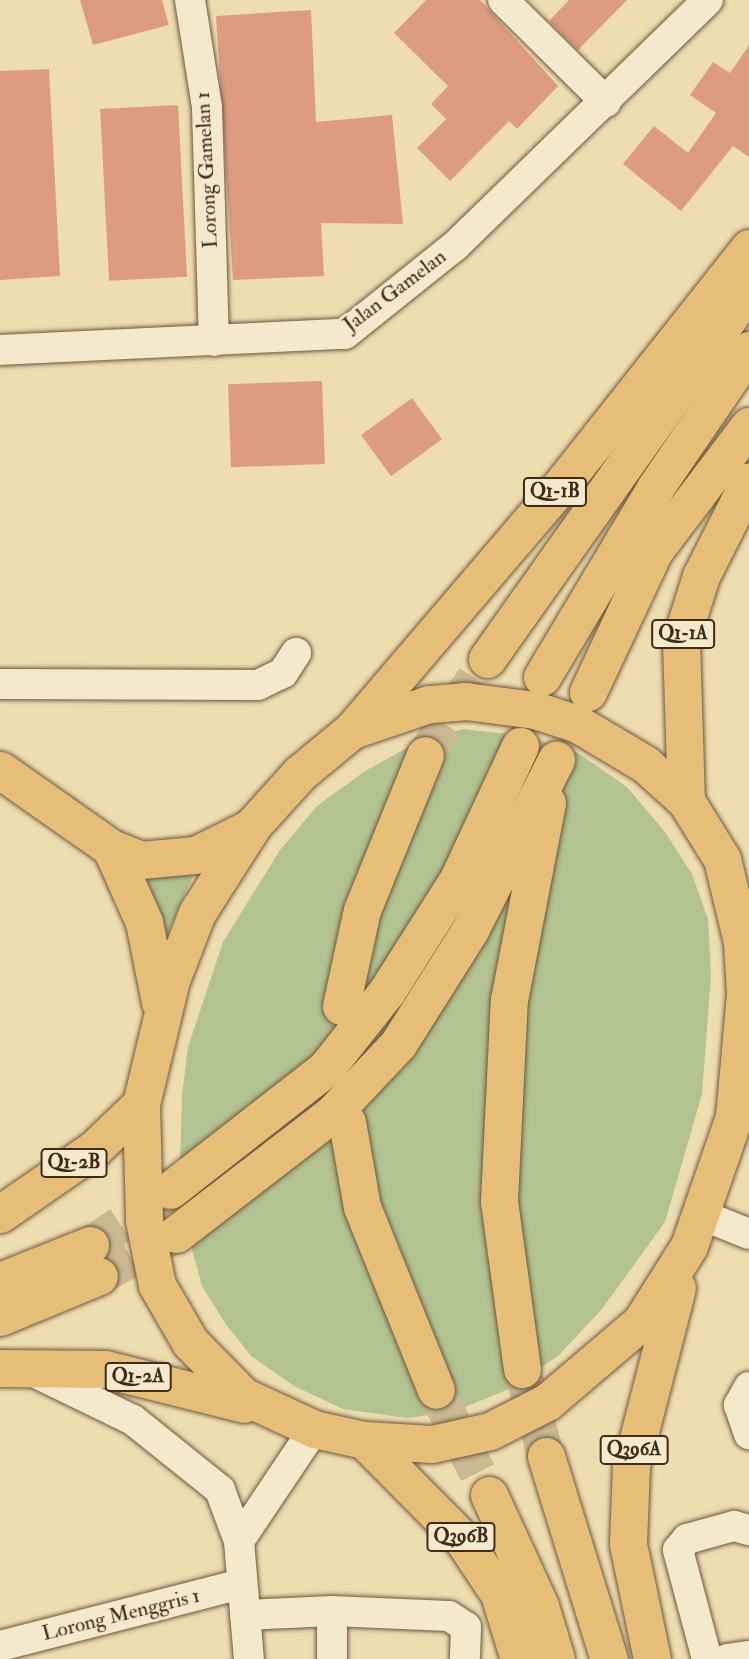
<!DOCTYPE html>
<html>
<head>
<meta charset="utf-8">
<style>
	body { margin:0 }
	#map { position:relative; width:749px; height:1659px; overflow:hidden; background:#eeddaf; font-family:"IM FELL Double Pica",serif }
	div>[style] { position:absolute }
	[style*='--x'] { left:calc(var(--x)*1px); top:calc(var(--y)*1px); width:calc(var(--w)*1px); rotate:calc(var(--a)*1deg) }
	.green>* { inset:0; background:#b2c290 }
	.building>* { inset:0; background:#dd9c82; transform-origin:0 0 }
	.major-tunnel>* { height:37px; margin-top:-18.5px; transform-origin:0; background:repeating-linear-gradient(90deg,#cbb992 0 37px,transparent 0 55px) }
	.roads { filter:drop-shadow(0 0 2px #6b5741) drop-shadow(0 0 2px #6b5741) }
	.minor>* { height:30px; margin:-15px; padding:0 15px; transform-origin:15px; border-radius:15px; background:#f4e9cb }
	.major>* { height:37px; margin:-18.5px; padding:0 18.5px; transform-origin:18.5px; border-radius:18.5px; background:#e7be78 }
	span { translate:-50% -50%; white-space:nowrap; text-align:center; line-height:1.15; -webkit-text-stroke:6px #f4e9cb; paint-order:stroke }
	.shield-label span { padding:2px 5px; background:#f4e9cb; border:2px solid; border-radius:5px; -webkit-text-stroke-width:0 }
	.shield-label { font-size:19px; color:#3f2a1c; font-weight:700 }
	.street-label { font-size:21px; color:#3f2a1c }
</style>
</head>
<body>
<div id="map">
	<div class="green">
		<i style="clip-path:polygon(463px 729px,525px 736px,578px 753px,627px 787px,665px 832px,692px 874px,708px 919px,711px 976px,702px 1094px,665px 1222px,602px 1309px,558px 1356px,511px 1388px,453px 1412px,407px 1418px,343px 1409px,294px 1386px,251px 1356px,225px 1323px,202px 1286px,179px 1201px,182px 1096px,188px 1047px,223px 942px,280px 850px,317px 806px,365px 771px,416px 743px)"></i>
		<i style="clip-path:polygon(197px 867px,166px 936px,139px 872px)"></i>
	</div>
	<div class="building">
		<i style="clip-path:polygon(80px 0,162px 0,169px 25px,93px 45px)"></i>
		<i style="clip-path:polygon(426px 0,480px 0,558px 86px,517px 129px,509px 121px,450px 181px,417px 148px,446px 119px,431px 104px,448px 86px,394px 33px)"></i>
		<i style="clip-path:polygon(569px 0,627px 0,578px 50px,549px 21px)"></i>
		<i style="clip-path:polygon(311px 10px,316px 122px,392px 115px,403px 224px,321px 223px,324px 276px,233px 280px,216px 16px)"></i>
		<i style="clip-path:polygon(749px 45px,749px 157px,733px 146px,681px 211px,623px 164px,654px 126px,688px 153px,716px 113px,690px 95px,713px 62px,730px 73px)"></i>
		<i style="clip-path:polygon(49px 69px,60px 276px,0 280px,0 71px)"></i>
		<i style="left:178px;top:105px;width:172px;height:78px;rotate:87deg"></i>
		<i style="left:322px;top:381px;width:83px;height:94px;rotate:88deg"></i>
		<i style="left:412px;top:398px;width:51px;height:63px;rotate:54deg"></i>
	</div>
	<div class="major-tunnel">
		<i style="--x:425;--y:755;--w:114;--a:-57.1"></i>
		<i style="--x:90;--y:1245;--w:93;--a:-34.5"></i>
		<i style="--x:99;--y:1276;--w:88;--a:-28.6"></i>
		<i style="--x:522;--y:1369;--w:90;--a:74.6"></i>
		<i style="--x:436;--y:1390;--w:118;--a:63.2"></i>
	</div>
	<div class="roads">
		<div class="minor">
			<i style="--x:190;--y:0;--w:108;--a:81"></i>
			<i style="--x:207;--y:107;--w:234;--a:88.3"></i>
			<i style="--x:503;--y:0;--w:145;--a:44.7"></i>
			<i style="--x:0;--y:350;--w:345;--a:-2.7"></i>
			<i style="--x:345;--y:334;--w:141;--a:-38.7"></i>
			<i style="--x:455;--y:246;--w:353;--a:-44.2"></i>
			<i style="--x:0;--y:684;--w:258;--a:0.2"></i>
			<i style="--x:258;--y:685;--w:28;--a:-26"></i>
			<i style="--x:283;--y:673;--w:24;--a:-57"></i>
			<i style="--x:702;--y:1215;--w:51;--a:22"></i>
			<i style="--x:32;--y:1371;--w:112;--a:25.9"></i>
			<i style="--x:133;--y:1420;--w:112;--a:38.8"></i>
			<i style="--x:220;--y:1490;--w:54;--a:69.6"></i>
			<i style="--x:239;--y:1541;--w:118;--a:85.2"></i>
			<i style="--x:749;--y:1387;--w:21;--a:119"></i>
			<i style="--x:739;--y:1405;--w:31;--a:71"></i>
			<i style="--x:239;--y:1541;--w:135;--a:-56.2"></i>
			<i style="--x:245;--y:1615;--w:87;--a:-2.6"></i>
			<i style="--x:332;--y:1611;--w:117;--a:2.4"></i>
			<i style="--x:449;--y:1616;--w:20;--a:33"></i>
			<i style="--x:466;--y:1627;--w:32;--a:92"></i>
			<i style="--x:0;--y:1646;--w:249;--a:-14.4"></i>
			<i style="--x:332;--y:1659;--w:48;--a:-90"></i>
			<i style="--x:707;--y:1659;--w:113;--a:-104.9"></i>
			<i style="--x:678;--y:1550;--w:14;--a:-51"></i>
			<i style="--x:687;--y:1539;--w:49;--a:-15.5"></i>
			<i style="--x:734;--y:1526;--w:16;--a:15"></i>
			<i style="--x:727;--y:1659;--w:22;--a:-8"></i>
		</div>
		<div class="major">
			<i style="--x:487;--y:659;--w:453;--a:-54.7"></i>
			<i style="--x:542;--y:677;--w:220;--a:-59.1"></i>
			<i style="--x:655;--y:488;--w:167;--a:-55.7"></i>
			<i style="--x:588;--y:692;--w:156;--a:-64.9"></i>
			<i style="--x:654;--y:551;--w:157;--a:-52.8"></i>
			<i style="--x:352;--y:730;--w:330;--a:-49.5"></i>
			<i style="--x:566;--y:479;--w:295;--a:-51.6"></i>
			<i style="--x:0;--y:770;--w:136;--a:35.1"></i>
			<i style="--x:111;--y:848;--w:32;--a:22"></i>
			<i style="--x:141;--y:860;--w:54;--a:-5.3"></i>
			<i style="--x:195;--y:855;--w:57;--a:-26.1"></i>
			<i style="--x:686;--y:801;--w:55;--a:-137.9"></i>
			<i style="--x:645;--y:764;--w:78;--a:-149.2"></i>
			<i style="--x:578;--y:724;--w:45;--a:-162"></i>
			<i style="--x:535;--y:710;--w:70;--a:-172.6"></i>
			<i style="--x:466;--y:701;--w:37;--a:175"></i>
			<i style="--x:429;--y:704;--w:81;--a:161.3"></i>
			<i style="--x:352;--y:730;--w:67;--a:140.4"></i>
			<i style="--x:300;--y:773;--w:70;--a:132.1"></i>
			<i style="--x:253;--y:825;--w:104;--a:122.5"></i>
			<i style="--x:197;--y:913;--w:72;--a:111.2"></i>
			<i style="--x:171;--y:980;--w:128;--a:103.6"></i>
			<i style="--x:141;--y:1104;--w:116;--a:88.5"></i>
			<i style="--x:144;--y:1220;--w:66;--a:78.7"></i>
			<i style="--x:157;--y:1285;--w:66;--a:59.9"></i>
			<i style="--x:190;--y:1342;--w:76;--a:45.5"></i>
			<i style="--x:243;--y:1396;--w:78;--a:24.9"></i>
			<i style="--x:314;--y:1429;--w:51;--a:12.4"></i>
			<i style="--x:364;--y:1440;--w:68;--a:3.4"></i>
			<i style="--x:432;--y:1444;--w:59;--a:-12.6"></i>
			<i style="--x:490;--y:1431;--w:64;--a:-27"></i>
			<i style="--x:547;--y:1402;--w:123;--a:-40.4"></i>
			<i style="--x:641;--y:1322;--w:90;--a:-57.7"></i>
			<i style="--x:689;--y:1246;--w:137;--a:-70.8"></i>
			<i style="--x:734;--y:1117;--w:123;--a:-84.9"></i>
			<i style="--x:745;--y:994;--w:52;--a:-93.3"></i>
			<i style="--x:742;--y:942;--w:85;--a:-103.5"></i>
			<i style="--x:722;--y:859;--w:68;--a:-121.8"></i>
			<i style="--x:686;--y:801;--w:162;--a:-91.8"></i>
			<i style="--x:681;--y:639;--w:66;--a:-72.4"></i>
			<i style="--x:701;--y:576;--w:106;--a:-63.2"></i>
			<i style="--x:111;--y:848;--w:81;--a:66"></i>
			<i style="--x:144;--y:922;--w:82;--a:78.7"></i>
			<i style="--x:341;--y:1006;--w:98;--a:-77.7"></i>
			<i style="--x:362;--y:910;--w:167;--a:-67.9"></i>
			<i style="--x:347;--y:1122;--w:86;--a:80"></i>
			<i style="--x:362;--y:1207;--w:197;--a:68"></i>
			<i style="--x:170;--y:1190;--w:198;--a:-38"></i>
			<i style="--x:326;--y:1068;--w:98;--a:-51.6"></i>
			<i style="--x:387;--y:991;--w:133;--a:-57.6"></i>
			<i style="--x:458;--y:879;--w:147;--a:-65"></i>
			<i style="--x:0;--y:1214;--w:114;--a:-34.7"></i>
			<i style="--x:94;--y:1149;--w:65;--a:-43.8"></i>
			<i style="--x:176;--y:1234;--w:198;--a:-37.6"></i>
			<i style="--x:333;--y:1113;--w:95;--a:-46.7"></i>
			<i style="--x:398;--y:1044;--w:135;--a:-57.7"></i>
			<i style="--x:470;--y:930;--w:191;--a:-63.2"></i>
			<i style="--x:0;--y:1281;--w:97;--a:-21.8"></i>
			<i style="--x:0;--y:1317;--w:107;--a:-22.5"></i>
			<i style="--x:0;--y:1368;--w:105;--a:0.5"></i>
			<i style="--x:105;--y:1369;--w:143;--a:14.1"></i>
			<i style="--x:522;--y:1369;--w:170;--a:-97.8"></i>
			<i style="--x:499;--y:1201;--w:201;--a:-87.2"></i>
			<i style="--x:509;--y:1000;--w:201;--a:-79.1"></i>
			<i style="--x:364;--y:1440;--w:141;--a:45.3"></i>
			<i style="--x:463;--y:1540;--w:65;--a:56.3"></i>
			<i style="--x:499;--y:1594;--w:68;--a:72.9"></i>
			<i style="--x:546;--y:1456;--w:213;--a:72.8"></i>
			<i style="--x:489;--y:1495;--w:122;--a:65.3"></i>
			<i style="--x:540;--y:1606;--w:55;--a:73.2"></i>
			<i style="--x:652;--y:1659;--w:117;--a:-101.8"></i>
			<i style="--x:628;--y:1544;--w:78;--a:-87.8"></i>
			<i style="--x:631;--y:1466;--w:184;--a:-75.5"></i>
		</div>
	</div>
	<div class="shield-label">
		<span style="left:555px;top:492px">Q1-1B</span>
		<span style="left:683px;top:634px">Q1-1A</span>
		<span style="left:74px;top:1163px">Q1-2B</span>
		<span style="left:138px;top:1377px">Q1-2A</span>
		<span style="left:634px;top:1450px">Q396A</span>
		<span style="left:461px;top:1537px">Q396B</span>
	</div>
	<div class="street-label">
		<span style="left:207px;top:170px;rotate:-93deg">Lorong Gamelan 1</span>
		<span style="left:395px;top:291px;rotate:-37deg">Jalan Gamelan</span>
		<span style="left:121px;top:1615px;rotate:-14deg">Lorong Menggris 1</span>
	</div>
</div>
</body>
</html>
